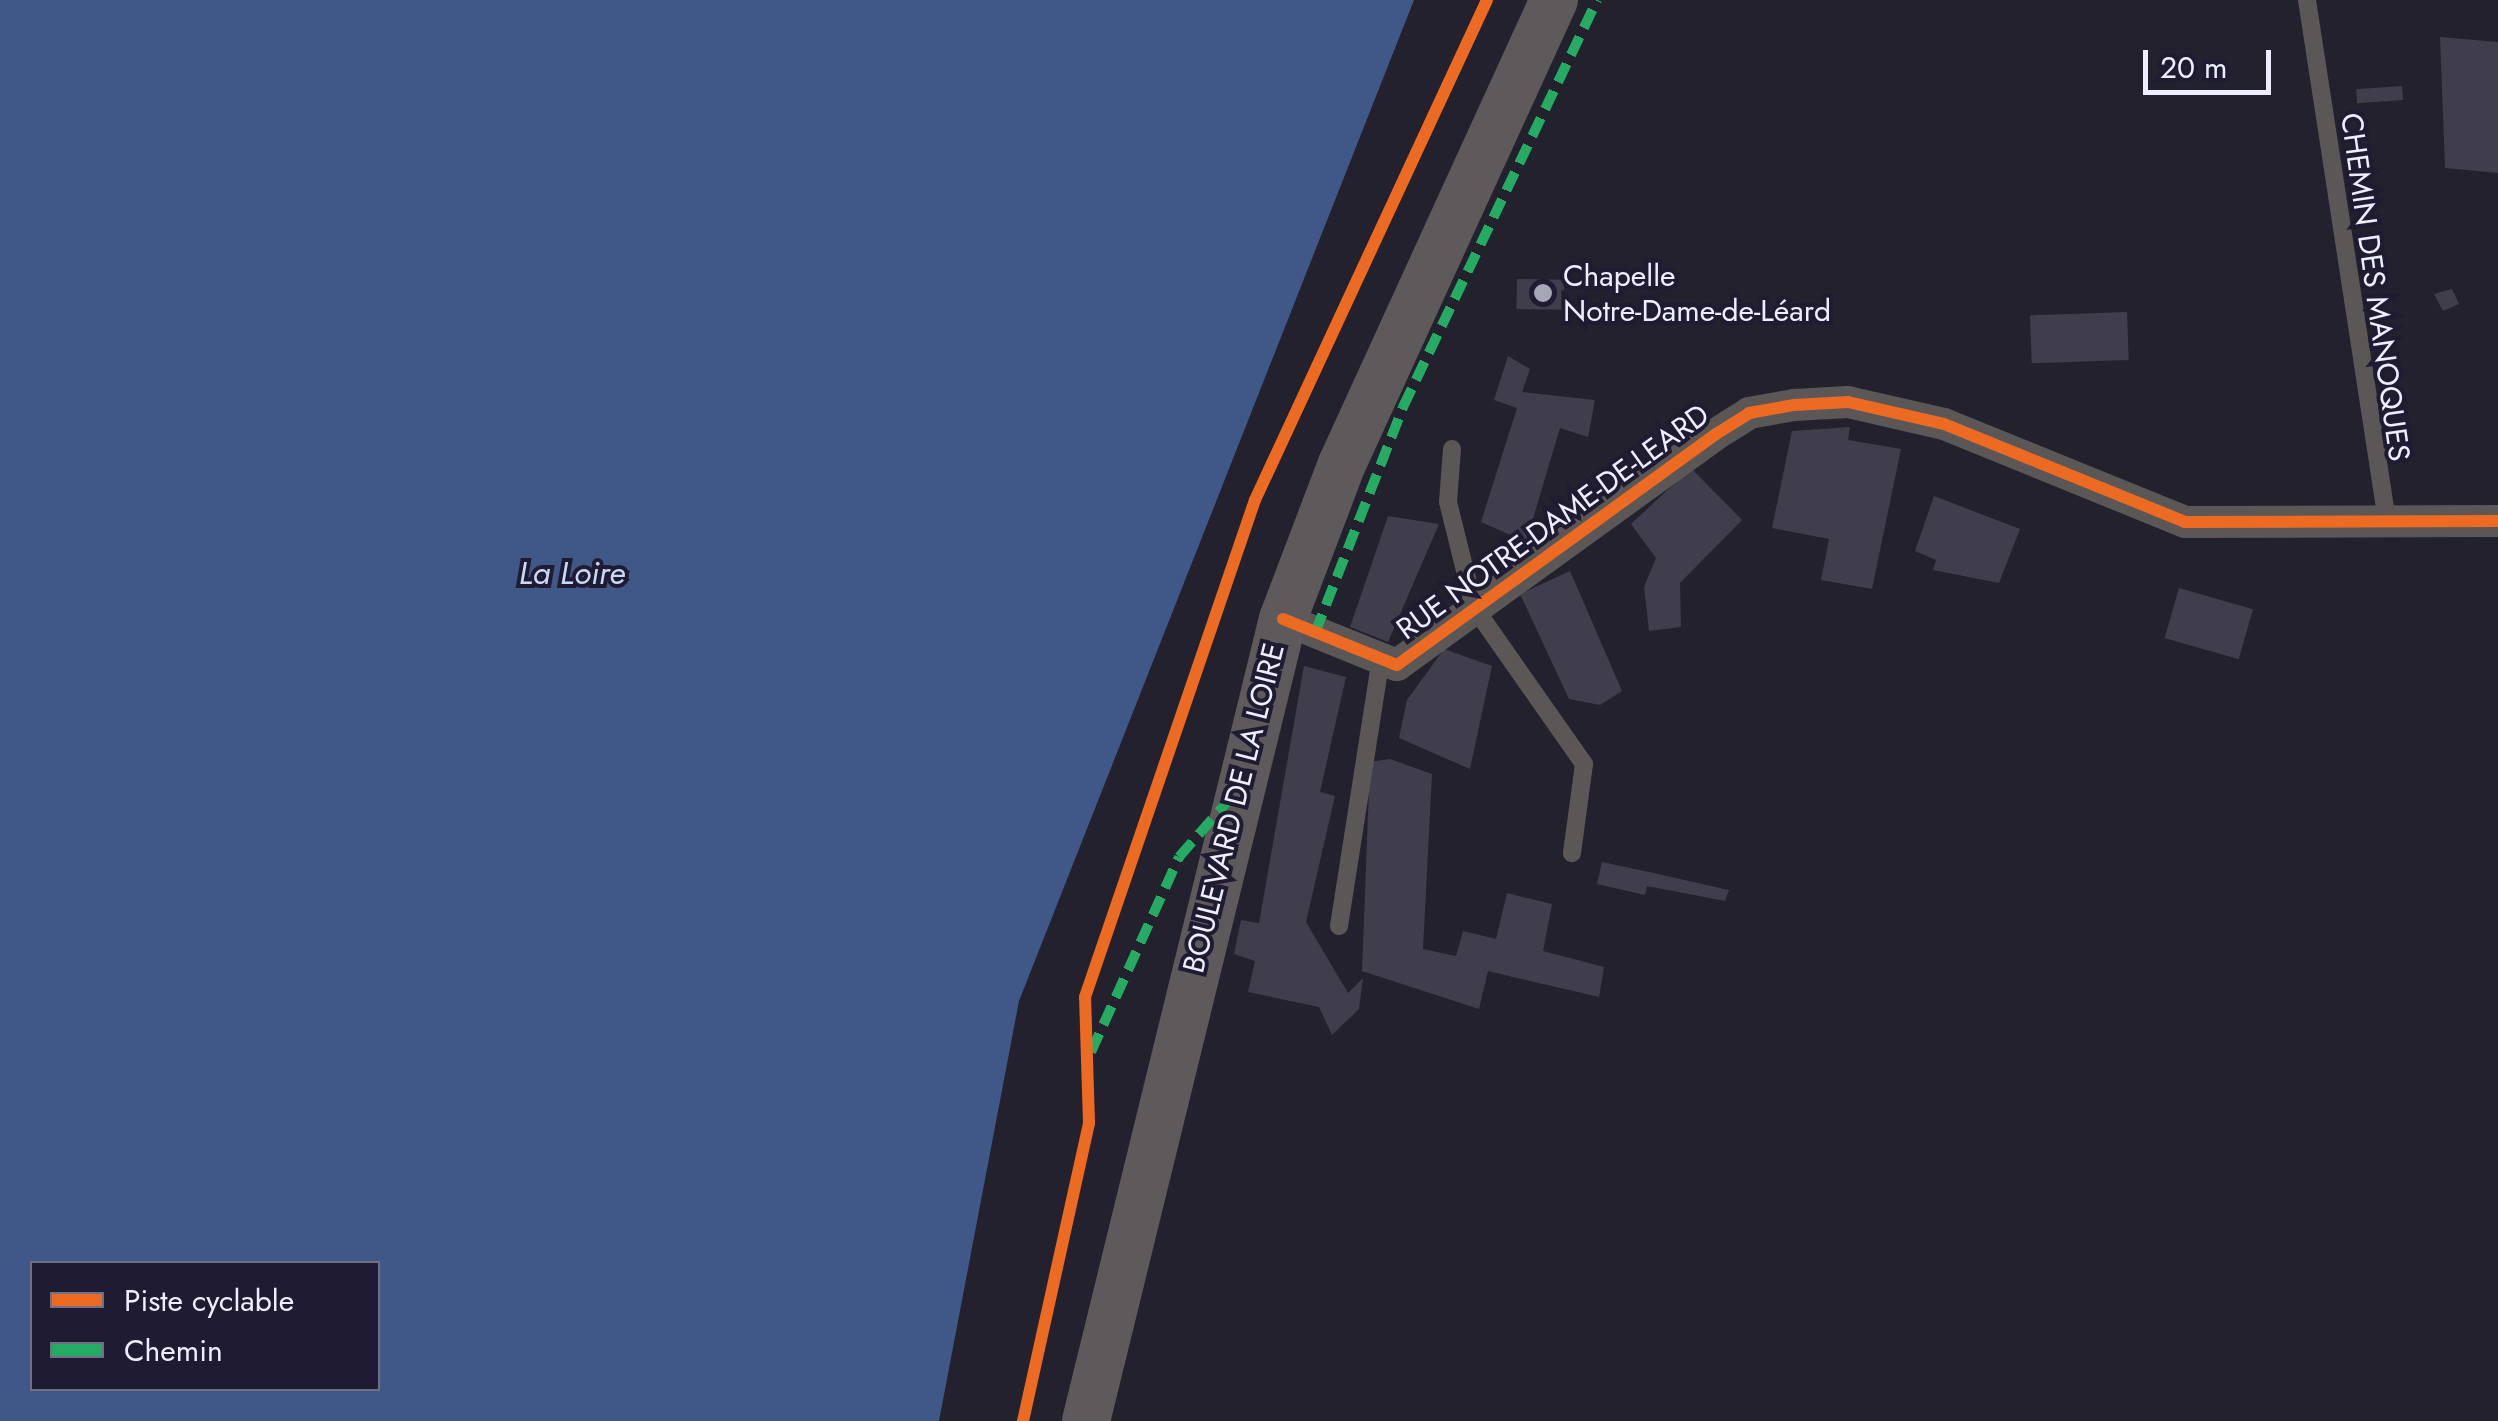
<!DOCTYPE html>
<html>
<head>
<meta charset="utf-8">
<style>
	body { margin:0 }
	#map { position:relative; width:2498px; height:1421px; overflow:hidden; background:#22212d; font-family:Jost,sans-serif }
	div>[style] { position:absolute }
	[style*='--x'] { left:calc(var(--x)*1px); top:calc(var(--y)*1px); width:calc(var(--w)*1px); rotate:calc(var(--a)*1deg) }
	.water>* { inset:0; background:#405888 }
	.building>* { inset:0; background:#403e4d; transform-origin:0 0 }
	.lane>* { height:18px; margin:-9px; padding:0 9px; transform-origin:9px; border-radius:9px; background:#5b5757 }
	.street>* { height:32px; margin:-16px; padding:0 16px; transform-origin:16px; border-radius:16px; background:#5b5757 }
	.secondary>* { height:48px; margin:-24px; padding:0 24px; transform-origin:24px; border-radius:24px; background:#5e595b }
	.quiet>* { height:10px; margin-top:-5px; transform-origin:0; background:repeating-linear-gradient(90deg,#26ab63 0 20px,transparent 0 30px) }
	.cycleway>* { height:12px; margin:-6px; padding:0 6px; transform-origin:6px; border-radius:6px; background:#ed6a23 }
	.dots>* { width:28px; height:28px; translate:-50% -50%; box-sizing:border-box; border:5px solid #1e1b33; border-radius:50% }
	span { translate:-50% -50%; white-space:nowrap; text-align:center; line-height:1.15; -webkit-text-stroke:8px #1e1b33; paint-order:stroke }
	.poi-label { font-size:30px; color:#eeeefe }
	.left { translate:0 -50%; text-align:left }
	.street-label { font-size:30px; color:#eeeefe }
	.water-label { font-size:32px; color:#c9daf9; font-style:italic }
	.legend { position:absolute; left:30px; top:1261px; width:350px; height:130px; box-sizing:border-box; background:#1e1b33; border:2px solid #716f84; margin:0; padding:12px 18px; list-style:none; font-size:30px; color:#eeeefe }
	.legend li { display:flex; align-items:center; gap:20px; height:50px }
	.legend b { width:50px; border:2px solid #716f84 }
	.scale { position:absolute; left:2143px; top:50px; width:128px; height:45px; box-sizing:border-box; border:5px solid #eeeefe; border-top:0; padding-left:12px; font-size:30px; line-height:35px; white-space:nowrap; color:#eeeefe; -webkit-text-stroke:8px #1e1b33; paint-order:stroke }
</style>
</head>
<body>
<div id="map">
	<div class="water">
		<i style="clip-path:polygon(evenodd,0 0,1414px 0,1019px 1001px,939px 1421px,0 1421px,0 0,32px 1264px,378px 1264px,378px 1388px,32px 1388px,32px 1264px)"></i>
	</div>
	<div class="building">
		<i style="clip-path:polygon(2440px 37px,2498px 42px,2498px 173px,2445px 168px)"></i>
		<i style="left:2402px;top:86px;width:14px;height:46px;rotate:86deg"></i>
		<i style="left:1517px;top:279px;width:47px;height:30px;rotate:1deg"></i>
		<i style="clip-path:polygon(2452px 289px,2459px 304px,2443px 311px,2434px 294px)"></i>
		<i style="left:2127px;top:312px;width:48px;height:97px;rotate:88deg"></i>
		<i style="clip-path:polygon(1508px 356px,1530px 369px,1522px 392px,1595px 400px,1588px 437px,1560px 428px,1526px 542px,1481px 522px,1517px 408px,1494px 400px)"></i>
		<i style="clip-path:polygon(1850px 427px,1848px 440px,1901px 449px,1872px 589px,1821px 580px,1829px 539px,1772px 528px,1792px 431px)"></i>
		<i style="clip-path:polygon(1691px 468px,1742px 520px,1680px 583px,1681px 627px,1649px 631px,1644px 587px,1656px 558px,1631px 524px)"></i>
		<i style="clip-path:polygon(1934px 496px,2020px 529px,1999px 583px,1933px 570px,1936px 560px,1915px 551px)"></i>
		<i style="clip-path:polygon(1388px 516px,1439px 524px,1388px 642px,1350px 627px)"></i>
		<i style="clip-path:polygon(1570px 571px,1622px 691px,1600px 705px,1569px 699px,1520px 594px)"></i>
		<i style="left:2179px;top:588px;width:77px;height:52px;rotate:16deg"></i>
		<i style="clip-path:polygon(1444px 649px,1492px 666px,1470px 769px,1399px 738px,1407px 700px)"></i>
		<i style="clip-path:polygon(1304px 666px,1346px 677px,1320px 792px,1335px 796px,1306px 922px,1348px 993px,1363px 978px,1359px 1009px,1332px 1035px,1319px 1007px,1248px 992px,1255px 961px,1234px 954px,1241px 920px,1259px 923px)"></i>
		<i style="clip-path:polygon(1390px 759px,1432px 774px,1423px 949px,1456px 956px,1463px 931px,1496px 939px,1507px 893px,1552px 904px,1543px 951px,1604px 967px,1599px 997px,1488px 971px,1479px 1009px,1362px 971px,1370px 762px)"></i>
		<i style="clip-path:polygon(1602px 862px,1649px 872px,1729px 890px,1725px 901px,1647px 886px,1645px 895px,1597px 884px)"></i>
	</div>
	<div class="lane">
		<i style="--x:2307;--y:0;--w:527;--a:81.27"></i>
		<i style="--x:1452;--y:449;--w:53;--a:94.3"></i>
		<i style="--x:1448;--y:502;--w:108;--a:76.1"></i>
		<i style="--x:1474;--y:607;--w:192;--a:55"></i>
		<i style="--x:1584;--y:764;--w:90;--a:97.7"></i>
		<i style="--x:1339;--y:926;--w:266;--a:-81.1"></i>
	</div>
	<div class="street">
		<i style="--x:1283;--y:619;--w:123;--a:22"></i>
		<i style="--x:1397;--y:665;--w:394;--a:-35.9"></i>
		<i style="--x:1716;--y:434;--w:39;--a:-32"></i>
		<i style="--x:1749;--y:413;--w:46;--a:-10.1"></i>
		<i style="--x:1794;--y:405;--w:54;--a:-3.2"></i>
		<i style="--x:1848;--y:402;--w:98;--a:12.9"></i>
		<i style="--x:1944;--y:424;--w:260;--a:22.1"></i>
		<i style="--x:2185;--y:522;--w:313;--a:-0.2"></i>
	</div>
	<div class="secondary">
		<i style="--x:1086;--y:1421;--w:826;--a:-76.2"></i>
		<i style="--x:1283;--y:619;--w:166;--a:-69.2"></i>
		<i style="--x:1342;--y:464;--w:510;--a:-65.44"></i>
	</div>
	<div class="quiet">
		<i style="--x:1315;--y:633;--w:243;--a:-68.7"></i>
		<i style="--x:1403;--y:407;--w:451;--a:-64.5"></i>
		<i style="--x:1091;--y:1052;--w:214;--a:-65.7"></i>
		<i style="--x:1179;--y:857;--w:82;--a:-48.9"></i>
	</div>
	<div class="cycleway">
		<i style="--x:1283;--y:619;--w:123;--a:22"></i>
		<i style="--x:1397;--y:665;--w:394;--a:-35.9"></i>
		<i style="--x:1716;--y:434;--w:39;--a:-32"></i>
		<i style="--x:1749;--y:413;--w:46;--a:-10.1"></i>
		<i style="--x:1794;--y:405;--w:54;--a:-3.2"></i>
		<i style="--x:1848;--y:402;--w:98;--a:12.9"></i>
		<i style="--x:1944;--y:424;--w:260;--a:22.1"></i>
		<i style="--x:2185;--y:522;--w:313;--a:-0.2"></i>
		<i style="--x:1023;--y:1421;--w:305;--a:-77.5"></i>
		<i style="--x:1089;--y:1123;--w:126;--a:-91.8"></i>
		<i style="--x:1085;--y:997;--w:525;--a:-71.12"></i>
		<i style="--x:1255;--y:500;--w:551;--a:-65.11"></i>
	</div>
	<div class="dots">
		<i style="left:1543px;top:293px;background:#a7a6b5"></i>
	</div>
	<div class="poi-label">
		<span class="left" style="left:1563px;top:293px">Chapelle<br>Notre-Dame-de-Léard</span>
	</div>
	<div class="street-label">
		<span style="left:2375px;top:287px;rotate:82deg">CHEMIN DES MANOQUES</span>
		<span style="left:1553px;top:522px;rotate:-36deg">RUE NOTRE-DAME-DE-LEARD</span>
		<span style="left:1234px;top:808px;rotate:-76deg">BOULEVARD DE LA LOIRE</span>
	</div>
	<div class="water-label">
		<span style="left:572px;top:573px">La Loire</span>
	</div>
	<ul class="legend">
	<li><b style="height:12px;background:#ed6a23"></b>Piste cyclable</li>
	<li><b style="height:12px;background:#26ab63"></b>Chemin</li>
	</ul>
	<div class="scale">20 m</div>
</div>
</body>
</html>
